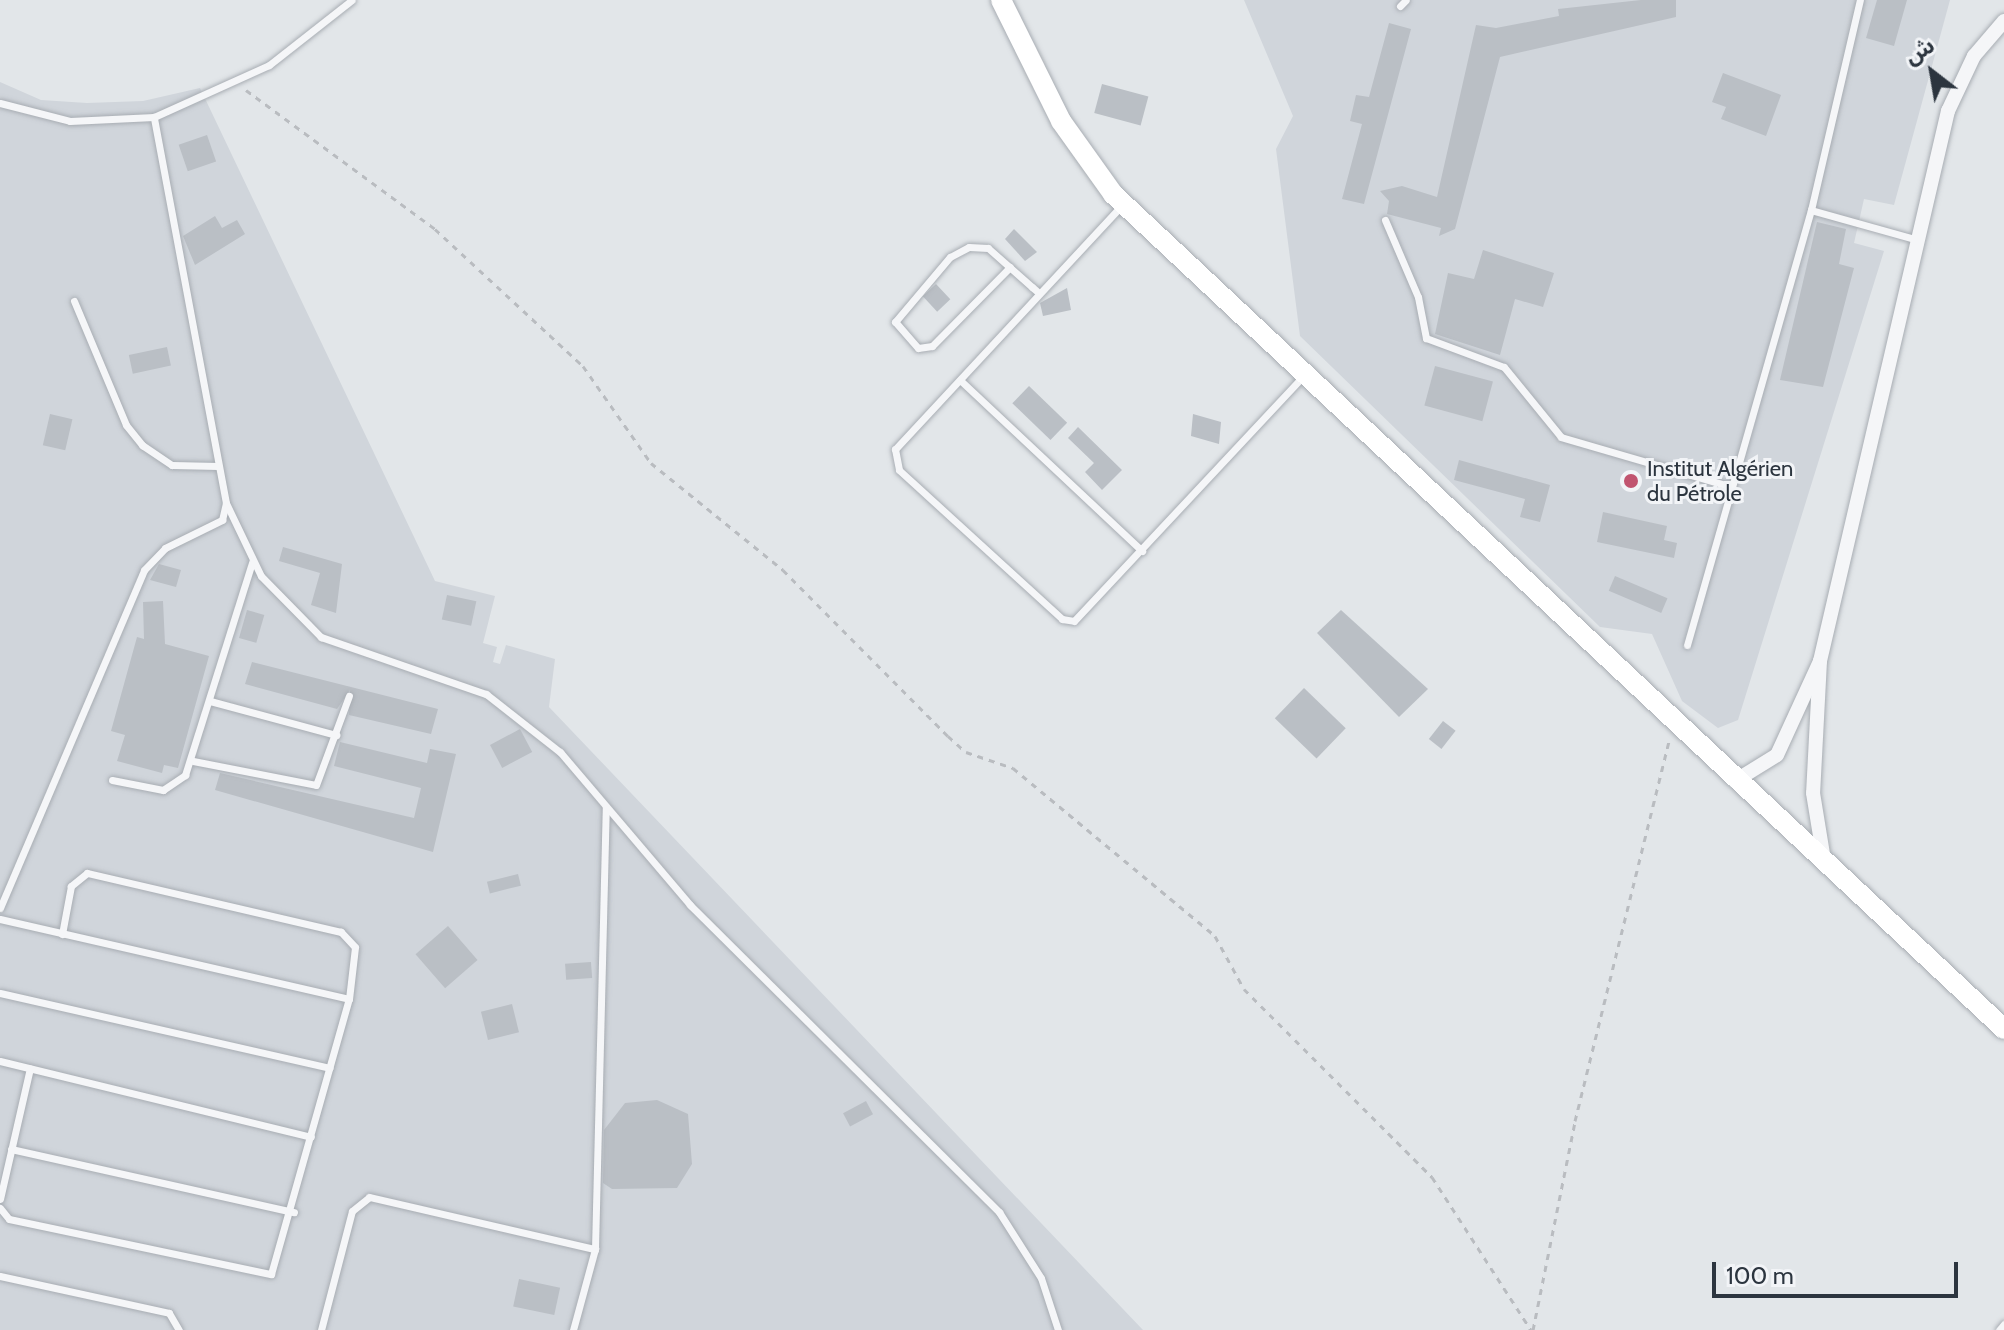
<!DOCTYPE html>
<html>
<head>
<meta charset="utf-8">
<style>
	body { margin:0 }
	#map { position:relative; width:2004px; height:1330px; overflow:hidden; background:#e2e6e9; font-family:Cabin,"Noto Sans Arabic",sans-serif }
	div>[style] { position:absolute }
	[style*='--x'] { left:calc(var(--x)*1px); top:calc(var(--y)*1px); width:calc(var(--w)*1px); rotate:calc(var(--a)*1deg) }
	.built>* { inset:0; background:#d0d5db }
	.building>* { inset:0; background:#babfc5; transform-origin:0 0 }
	.path>* { height:3px; margin-top:-1.5px; transform-origin:0; background:repeating-linear-gradient(90deg,#b9bcc0 0 6px,transparent 0 12px) }
	.roads { filter:drop-shadow(0 0 2px #a8adb3) drop-shadow(0 0 2px #a8adb3) }
	.lane>* { height:7px; margin:-3.5px; padding:0 3.5px; transform-origin:3.5px; border-radius:3.5px; background:#f5f6f8 }
	.street>* { height:14px; margin:-7px; padding:0 7px; transform-origin:7px; border-radius:7px; background:#f5f6f8 }
	.secondary>* { height:20px; margin:-10px; padding:0 10px; transform-origin:10px; border-radius:10px; background:#fff }
	.dots>* { width:22px; height:22px; translate:-50% -50%; box-sizing:border-box; border:4px solid #f2f4f7; border-radius:50% }
	span { translate:-50% -50%; white-space:nowrap; text-align:center; line-height:1.15; -webkit-text-stroke:6px #f2f4f7; paint-order:stroke }
	.poi-label { font-size:22px; color:#2c353f }
	.left { translate:0 -50%; text-align:left }
	.north { position:absolute; left:1892px; top:32px; width:80px; height:80px; -webkit-text-stroke:6px #f2f4f7; paint-order:stroke; rotate:329deg; font-size:22px; font-weight:700; line-height:32px; text-align:center; color:#2c353f }
	.north::after { content:''; display:block; margin:auto; width:28px; height:36px; background:#2c353f; clip-path:polygon(50% 0,100% 100%,50% 72%,0 100%) }
	.scale { position:absolute; left:1712px; top:1262px; width:246px; height:36px; box-sizing:border-box; border:4px solid #2c353f; border-top:0; padding-left:10px; font-size:24px; line-height:28px; white-space:nowrap; color:#2c353f; -webkit-text-stroke:6px #f2f4f7; paint-order:stroke }
</style>
</head>
<body>
<div id="map">
	<div class="built">
		<i style="clip-path:polygon(1244px 0,1950px 0,1894px 205px,1864px 199px,1854px 243px,1884px 251px,1738px 720px,1718px 728px,1682px 701px,1652px 634px,1600px 627px,1300px 336px,1276px 149px,1293px 116px)"></i>
		<i style="clip-path:polygon(0 82px,41px 100px,87px 103px,143px 101px,200px 88px,435px 581px,495px 596px,483px 643px,497px 647px,493px 662px,500px 664px,506px 645px,555px 659px,549px 707px,1143px 1330px,0 1330px)"></i>
	</div>
	<div class="building">
		<i style="clip-path:polygon(1641px 0,1676px 0,1676px 17px,1500px 57px,1455px 229px,1439px 236px,1441px 228px,1387px 214px,1389px 201px,1380px 191px,1402px 186px,1437px 197px,1476px 25px,1496px 28px,1559px 16px,1558px 9px)"></i>
		<i style="clip-path:polygon(1877px 0,1907px 0,1894px 46px,1866px 38px)"></i>
		<i style="clip-path:polygon(1389px 23px,1411px 29px,1364px 204px,1342px 199px,1362px 124px,1350px 121px,1356px 95px,1369px 97px)"></i>
		<i style="clip-path:polygon(1723px 73px,1781px 95px,1766px 136px,1721px 119px,1726px 107px,1712px 102px)"></i>
		<i style="left:1102px;top:84px;width:48px;height:30px;rotate:15deg"></i>
		<i style="left:207px;top:135px;width:28px;height:30px;rotate:71deg"></i>
		<i style="clip-path:polygon(215px 216px,222px 228px,237px 220px,245px 234px,195px 265px,183px 236px)"></i>
		<i style="clip-path:polygon(1817px 222px,1846px 229px,1839px 264px,1854px 268px,1823px 387px,1780px 380px)"></i>
		<i style="clip-path:polygon(1014px 229px,1037px 252px,1025px 261px,1005px 239px)"></i>
		<i style="clip-path:polygon(1483px 250px,1554px 273px,1543px 307px,1515px 299px,1500px 355px,1435px 334px,1448px 273px,1474px 279px)"></i>
		<i style="left:936px;top:284px;width:21px;height:18px;rotate:47deg"></i>
		<i style="clip-path:polygon(1067px 288px,1071px 310px,1043px 316px,1040px 303px)"></i>
		<i style="left:167px;top:347px;width:19px;height:39px;rotate:78deg"></i>
		<i style="left:1435px;top:366px;width:60px;height:41px;rotate:15deg"></i>
		<i style="left:1029px;top:386px;width:53px;height:24px;rotate:44deg"></i>
		<i style="left:50px;top:414px;width:23px;height:32px;rotate:13deg"></i>
		<i style="clip-path:polygon(1193px 414px,1221px 422px,1219px 444px,1191px 436px)"></i>
		<i style="clip-path:polygon(1078px 427px,1122px 470px,1102px 490px,1085px 472px,1094px 463px,1068px 438px)"></i>
		<i style="clip-path:polygon(1459px 460px,1550px 485px,1540px 522px,1520px 517px,1525px 499px,1454px 480px)"></i>
		<i style="clip-path:polygon(1603px 512px,1667px 526px,1664px 540px,1677px 543px,1674px 558px,1597px 542px)"></i>
		<i style="clip-path:polygon(283px 547px,342px 564px,336px 613px,311px 605px,320px 573px,279px 561px)"></i>
		<i style="clip-path:polygon(159px 564px,181px 570px,176px 587px,150px 580px)"></i>
		<i style="left:1615px;top:576px;width:57px;height:16px;rotate:23deg"></i>
		<i style="left:447px;top:595px;width:30px;height:25px;rotate:12deg"></i>
		<i style="clip-path:polygon(163px 601px,165px 644px,209px 656px,178px 768px,164px 765px,162px 773px,117px 761px,125px 735px,111px 731px,137px 637px,144px 639px,143px 602px)"></i>
		<i style="left:247px;top:610px;width:18px;height:29px;rotate:16deg"></i>
		<i style="clip-path:polygon(1341px 610px,1428px 689px,1399px 717px,1317px 633px)"></i>
		<i style="clip-path:polygon(252px 662px,438px 709px,431px 734px,349px 715px,350px 690px,337px 709px,245px 684px)"></i>
		<i style="left:1304px;top:688px;width:58px;height:42px;rotate:44deg"></i>
		<i style="left:1443px;top:721px;width:16px;height:23px;rotate:38deg"></i>
		<i style="left:520px;top:729px;width:26px;height:34px;rotate:62deg"></i>
		<i style="clip-path:polygon(340px 742px,427px 763px,430px 749px,456px 754px,433px 852px,215px 790px,220px 773px,414px 818px,421px 788px,334px 766px)"></i>
		<i style="left:518px;top:874px;width:12px;height:32px;rotate:76deg"></i>
		<i style="left:448px;top:926px;width:45px;height:43px;rotate:49deg"></i>
		<i style="left:591px;top:962px;width:16px;height:26px;rotate:86deg"></i>
		<i style="left:512px;top:1004px;width:29px;height:32px;rotate:76deg"></i>
		<i style="clip-path:polygon(657px 1100px,688px 1114px,692px 1164px,677px 1188px,612px 1189px,603px 1183px,604px 1130px,625px 1103px)"></i>
		<i style="left:866px;top:1101px;width:15px;height:26px;rotate:62deg"></i>
		<i style="left:519px;top:1279px;width:42px;height:28px;rotate:12deg"></i>
	</div>
	<div class="path">
		<i style="--x:246;--y:90;--w:235;--a:36.3"></i>
		<i style="--x:435;--y:229;--w:202;--a:42.8"></i>
		<i style="--x:583;--y:366;--w:118;--a:55"></i>
		<i style="--x:651;--y:463;--w:170;--a:39"></i>
		<i style="--x:783;--y:570;--w:234;--a:45.2"></i>
		<i style="--x:948;--y:736;--w:24;--a:42"></i>
		<i style="--x:966;--y:752;--w:50;--a:18.8"></i>
		<i style="--x:1013;--y:768;--w:263;--a:39.7"></i>
		<i style="--x:1215;--y:936;--w:60;--a:61.3"></i>
		<i style="--x:1244;--y:989;--w:266;--a:45"></i>
		<i style="--x:1432;--y:1177;--w:182;--a:57.1"></i>
		<i style="--x:1533;--y:1330;--w:213;--a:-78.6"></i>
		<i style="--x:1575;--y:1121;--w:391;--a:-76.1"></i>
	</div>
	<div class="roads">
		<div class="lane">
			<i style="--x:1400;--y:6;--w:8;--a:-45"></i>
			<i style="--x:0;--y:103;--w:72;--a:14.4"></i>
			<i style="--x:70;--y:121;--w:84;--a:-2.7"></i>
			<i style="--x:154;--y:117;--w:126;--a:-24.3"></i>
			<i style="--x:269;--y:65;--w:105;--a:-38.1"></i>
			<i style="--x:1123;--y:204;--w:335;--a:132.9"></i>
			<i style="--x:895;--y:449;--w:21;--a:79"></i>
			<i style="--x:899;--y:470;--w:221;--a:42.4"></i>
			<i style="--x:1062;--y:619;--w:12;--a:9"></i>
			<i style="--x:1074;--y:621;--w:334;--a:-46.9"></i>
			<i style="--x:1811;--y:210;--w:111;--a:15.7"></i>
			<i style="--x:1385;--y:220;--w:84;--a:66.8"></i>
			<i style="--x:1418;--y:297;--w:42;--a:79"></i>
			<i style="--x:1426;--y:338;--w:83;--a:20.4"></i>
			<i style="--x:1504;--y:367;--w:90;--a:50.8"></i>
			<i style="--x:1561;--y:437;--w:178;--a:16.3"></i>
			<i style="--x:1010;--y:267;--w:111;--a:134.6"></i>
			<i style="--x:932;--y:346;--w:14;--a:172"></i>
			<i style="--x:918;--y:348;--w:35;--a:-131"></i>
			<i style="--x:895;--y:322;--w:85;--a:-49.8"></i>
			<i style="--x:950;--y:257;--w:21;--a:-28"></i>
			<i style="--x:969;--y:247;--w:19;--a:3"></i>
			<i style="--x:988;--y:248;--w:59;--a:41.6"></i>
			<i style="--x:1032;--y:287;--w:9;--a:41"></i>
			<i style="--x:74;--y:301;--w:134;--a:67.2"></i>
			<i style="--x:126;--y:425;--w:26;--a:51"></i>
			<i style="--x:142;--y:445;--w:36;--a:34"></i>
			<i style="--x:172;--y:465;--w:46;--a:1.2"></i>
			<i style="--x:960;--y:380;--w:250;--a:43.2"></i>
			<i style="--x:226;--y:503;--w:81;--a:64.4"></i>
			<i style="--x:261;--y:576;--w:86;--a:45.5"></i>
			<i style="--x:321;--y:637;--w:175;--a:19.1"></i>
			<i style="--x:486;--y:694;--w:94;--a:38.1"></i>
			<i style="--x:560;--y:752;--w:201;--a:49.6"></i>
			<i style="--x:690;--y:905;--w:436;--a:44.8"></i>
			<i style="--x:999;--y:1212;--w:78;--a:57.5"></i>
			<i style="--x:1041;--y:1278;--w:55;--a:71.9"></i>
			<i style="--x:1687;--y:645;--w:452;--a:-74.1"></i>
			<i style="--x:1811;--y:210;--w:216;--a:-76.9"></i>
			<i style="--x:210;--y:701;--w:131;--a:15.1"></i>
			<i style="--x:193;--y:761;--w:125;--a:11"></i>
			<i style="--x:316;--y:785;--w:95;--a:-69.7"></i>
			<i style="--x:112;--y:780;--w:52;--a:11.1"></i>
			<i style="--x:163;--y:790;--w:27;--a:-34"></i>
			<i style="--x:185;--y:775;--w:223;--a:-72.5"></i>
			<i style="--x:0;--y:908;--w:367;--a:-66.9"></i>
			<i style="--x:144;--y:570;--w:30;--a:-46"></i>
			<i style="--x:165;--y:548;--w:64;--a:-26.2"></i>
			<i style="--x:222;--y:520;--w:17;--a:-77"></i>
			<i style="--x:226;--y:503;--w:393;--a:-100.6"></i>
			<i style="--x:0;--y:919;--w:358;--a:12.9"></i>
			<i style="--x:0;--y:993;--w:338;--a:12.8"></i>
			<i style="--x:0;--y:1061;--w:320;--a:13.7"></i>
			<i style="--x:11;--y:1149;--w:290;--a:12.6"></i>
			<i style="--x:0;--y:1199;--w:134;--a:-77.1"></i>
			<i style="--x:0;--y:1208;--w:14;--a:51"></i>
			<i style="--x:9;--y:1219;--w:268;--a:11.9"></i>
			<i style="--x:271;--y:1274;--w:286;--a:-74.2"></i>
			<i style="--x:349;--y:999;--w:52;--a:-83.4"></i>
			<i style="--x:355;--y:947;--w:21;--a:-133"></i>
			<i style="--x:341;--y:932;--w:261;--a:-166.9"></i>
			<i style="--x:87;--y:873;--w:21;--a:141"></i>
			<i style="--x:71;--y:886;--w:49;--a:100.6"></i>
			<i style="--x:0;--y:1276;--w:173;--a:12.3"></i>
			<i style="--x:169;--y:1313;--w:20;--a:60"></i>
			<i style="--x:321;--y:1330;--w:123;--a:-75.4"></i>
			<i style="--x:352;--y:1211;--w:22;--a:-39"></i>
			<i style="--x:369;--y:1197;--w:232;--a:13"></i>
			<i style="--x:573;--y:1330;--w:84;--a:-74.8"></i>
			<i style="--x:595;--y:1249;--w:442;--a:-88.6"></i>
			<i style="--x:1999;--y:1330;--w:8;--a:-50"></i>
		</div>
		<div class="street">
			<i style="--x:1820;--y:661;--w:565;--a:-76.9"></i>
			<i style="--x:1948;--y:111;--w:61;--a:-64.7"></i>
			<i style="--x:1974;--y:56;--w:46;--a:-49.4"></i>
			<i style="--x:1735;--y:781;--w:49;--a:-31.8"></i>
			<i style="--x:1777;--y:755;--w:103;--a:-65.4"></i>
			<i style="--x:1820;--y:661;--w:132;--a:93"></i>
			<i style="--x:1813;--y:793;--w:68;--a:80.7"></i>
		</div>
		<div class="secondary">
			<i style="--x:1001;--y:0;--w:135;--a:63.6"></i>
			<i style="--x:1061;--y:121;--w:90;--a:54.5"></i>
			<i style="--x:1113;--y:194;--w:1221;--a:43.14"></i>
		</div>
	</div>
	<div class="dots">
		<i style="left:1631px;top:481px;background:#c1546f"></i>
	</div>
	<div class="poi-label">
		<span class="left" style="left:1647px;top:481px">Institut Algérien<br>du Pétrole</span>
	</div>
	<div class="north">ش</div>
	<div class="scale">100 m</div>
</div>
</body>
</html>
